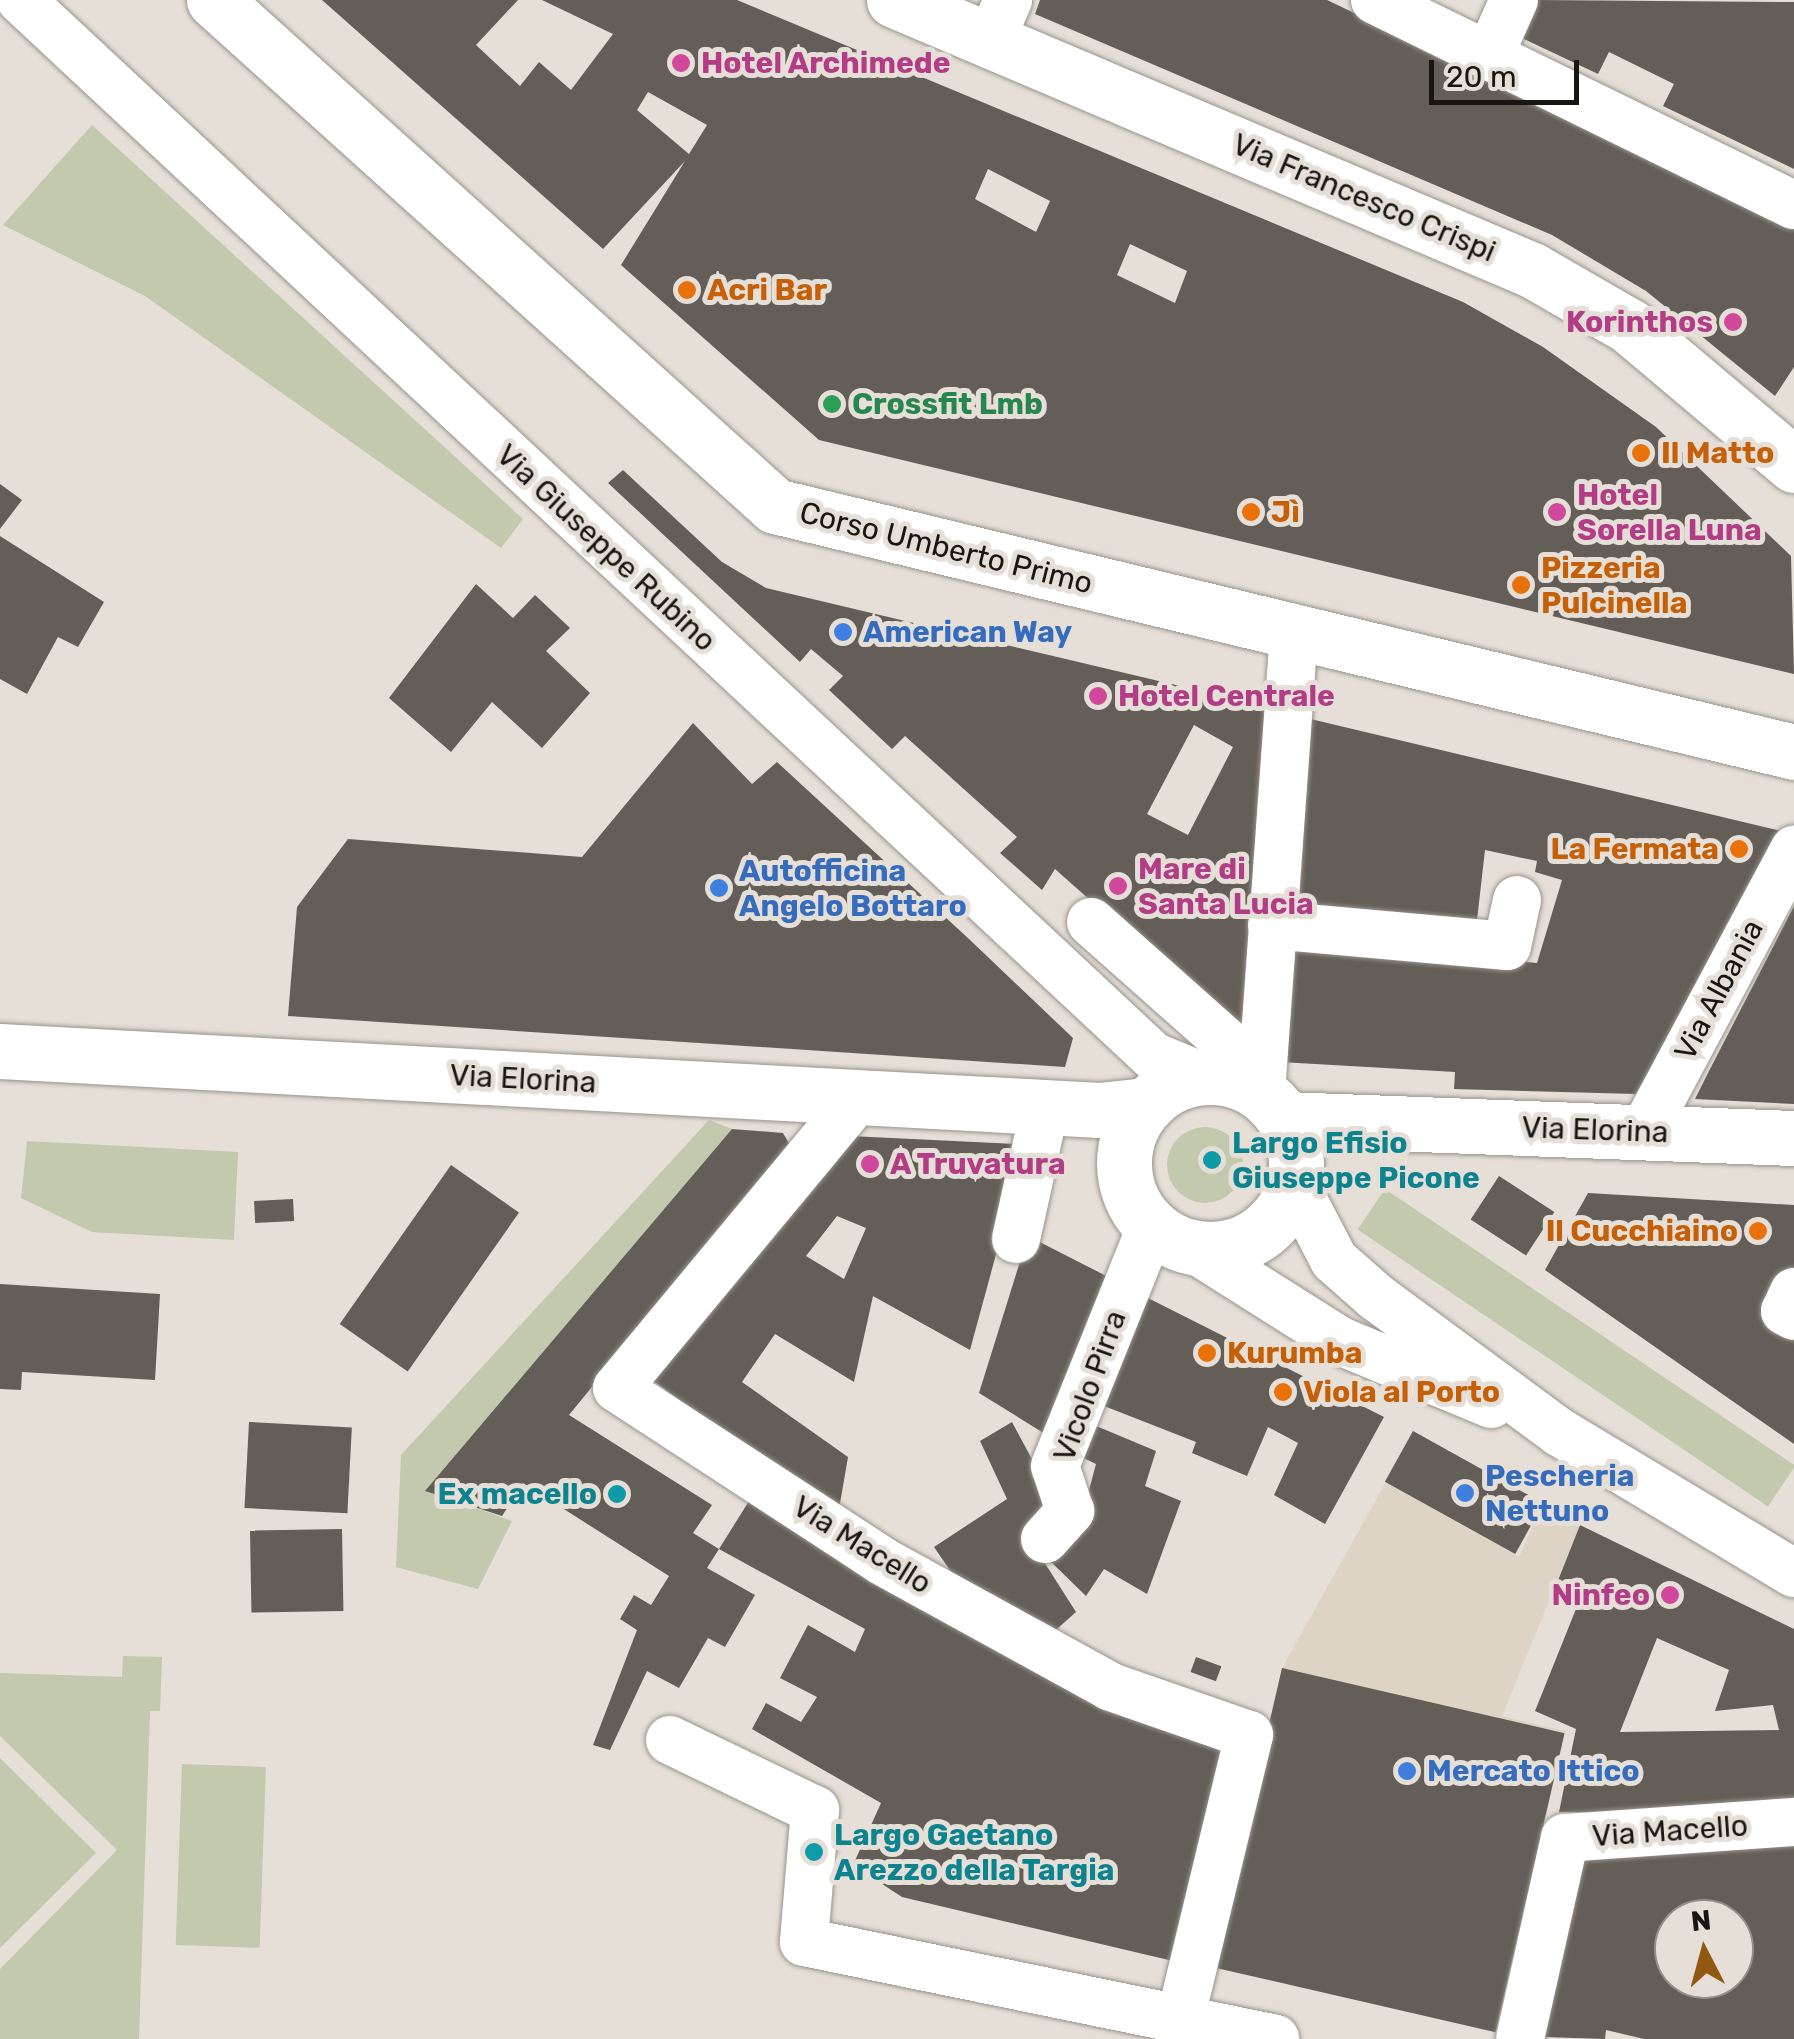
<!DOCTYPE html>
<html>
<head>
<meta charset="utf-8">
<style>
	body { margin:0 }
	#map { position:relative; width:1794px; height:2039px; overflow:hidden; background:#e5dfd7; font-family:Rubik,sans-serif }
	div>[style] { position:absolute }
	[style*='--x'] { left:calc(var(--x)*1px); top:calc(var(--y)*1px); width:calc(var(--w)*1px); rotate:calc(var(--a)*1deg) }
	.built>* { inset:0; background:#ded4c5 }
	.green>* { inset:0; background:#c2c9ad; transform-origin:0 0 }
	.round { border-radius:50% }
	.building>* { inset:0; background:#635e57; transform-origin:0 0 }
	.roads { filter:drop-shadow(0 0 2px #99938b) drop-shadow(0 0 2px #99938b) }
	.street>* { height:48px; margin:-24px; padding:0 24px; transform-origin:24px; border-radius:24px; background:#fff }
	.secondary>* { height:55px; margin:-27.5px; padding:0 27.5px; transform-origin:27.5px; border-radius:27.5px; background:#fff }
	.secondary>.ring { margin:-27.5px; padding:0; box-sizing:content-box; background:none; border:55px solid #fff; border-radius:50% }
	.dots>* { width:28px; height:28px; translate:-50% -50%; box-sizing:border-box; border:5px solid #e5dfd7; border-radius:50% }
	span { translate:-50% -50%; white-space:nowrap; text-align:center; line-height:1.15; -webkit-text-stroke:10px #e5dfd7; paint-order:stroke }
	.hotel-label { font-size:30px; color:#b23c85; font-weight:700 }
	.left { translate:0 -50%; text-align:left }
	.right { translate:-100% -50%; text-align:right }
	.street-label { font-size:30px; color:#181613 }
	.food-label { font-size:30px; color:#c56008; font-weight:700 }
	.leisure-label { font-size:30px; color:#27864d; font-weight:700 }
	.shop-label { font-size:30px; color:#366cbe; font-weight:700 }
	.culture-label { font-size:30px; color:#0d838f; font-weight:700 }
	.north { position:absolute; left:1654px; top:1899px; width:100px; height:100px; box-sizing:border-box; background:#e5dfd7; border:2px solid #938f89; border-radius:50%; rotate:354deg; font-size:28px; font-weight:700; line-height:40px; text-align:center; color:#181613 }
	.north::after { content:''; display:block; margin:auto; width:35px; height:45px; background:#905811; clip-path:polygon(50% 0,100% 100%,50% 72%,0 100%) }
	.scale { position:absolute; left:1429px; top:60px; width:150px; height:45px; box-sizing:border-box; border:5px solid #181613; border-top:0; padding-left:12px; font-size:30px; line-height:35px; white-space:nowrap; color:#181613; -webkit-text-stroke:8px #e5dfd7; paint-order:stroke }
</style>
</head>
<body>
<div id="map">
	<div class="built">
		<i style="clip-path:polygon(1386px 1482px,1519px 1557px,1544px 1503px,1580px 1525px,1502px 1716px,1565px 1731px,1498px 2030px,1422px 2014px,1417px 1996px,1362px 2000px,1214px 1967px,1282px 1668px)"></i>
	</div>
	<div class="green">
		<i style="clip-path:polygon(92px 125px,523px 519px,501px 548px,145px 296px,3px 225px)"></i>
		<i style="clip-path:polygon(709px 1120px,732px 1129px,426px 1490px,512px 1521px,478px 1589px,396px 1567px,401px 1455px)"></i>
		<i class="round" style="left:1167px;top:1127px;width:76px;height:76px"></i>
		<i style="clip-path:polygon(27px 1141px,238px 1152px,234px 1240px,92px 1232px,21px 1198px)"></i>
		<i style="left:1385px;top:1189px;width:495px;height:49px;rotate:34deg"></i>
		<i style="clip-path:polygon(123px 1656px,162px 1657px,160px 1711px,150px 1711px,139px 2039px,0 2039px,0 1969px,117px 1850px,0 1736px,0 1673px,122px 1677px)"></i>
		<i style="clip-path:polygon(0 1758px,96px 1853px,0 1948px)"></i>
		<i style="left:182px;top:1764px;width:84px;height:181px;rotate:2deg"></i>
	</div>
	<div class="building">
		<i style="clip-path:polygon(evenodd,322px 0,518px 0,476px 45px,520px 86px,539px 62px,571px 90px,613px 34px,542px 0,737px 0,1463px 302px,1543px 347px,1656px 427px,1791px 556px,1794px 674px,819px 440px,621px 265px,685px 161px,603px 249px,322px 0,648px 92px,707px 125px,689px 154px,637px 110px,648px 92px,322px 0,988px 169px,1050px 201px,1036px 232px,975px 199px,988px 169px,322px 0,1130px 244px,1187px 271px,1175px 303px,1117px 275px,1130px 244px)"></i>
		<i style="clip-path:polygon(1040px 0,1327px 0,1794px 223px,1794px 367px,1775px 396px,1646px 291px,1552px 235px,1035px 14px)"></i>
		<i style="clip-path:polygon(1538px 0,1794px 2px,1794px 169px,1663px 106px,1674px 84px,1609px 52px,1598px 74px,1520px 37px)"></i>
		<i style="clip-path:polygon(evenodd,623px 470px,722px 562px,766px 588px,1277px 709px,1252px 1044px,1055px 869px,1042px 890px,1000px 853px,1017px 837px,905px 736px,892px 749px,829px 690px,843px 676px,811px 649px,800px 662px,608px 483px,623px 470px,1194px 725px,1233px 747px,1188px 835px,1147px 814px,1194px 725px)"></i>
		<i style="clip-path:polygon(0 484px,22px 500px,0 529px)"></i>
		<i style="clip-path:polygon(0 536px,104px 602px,78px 647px,58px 637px,27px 694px,0 679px)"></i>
		<i style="clip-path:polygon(476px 584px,513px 618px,535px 595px,570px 628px,546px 651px,590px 693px,542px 748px,492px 702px,451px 752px,389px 698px)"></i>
		<i style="clip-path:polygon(1298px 716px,1781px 831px,1636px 1094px,1454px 1089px,1455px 1072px,1280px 1062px,1286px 941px,1537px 963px,1562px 880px,1535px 872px,1537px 861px,1485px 850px,1476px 929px,1288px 910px)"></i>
		<i style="clip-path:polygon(693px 723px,752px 784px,777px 762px,969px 939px,1073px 1038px,1065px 1067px,288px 1016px,297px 907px,348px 839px,582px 857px)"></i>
		<i style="clip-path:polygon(1794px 906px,1794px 1104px,1695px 1099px,1708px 1073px)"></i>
		<i style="clip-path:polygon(732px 1129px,783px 1133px,790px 1145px,569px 1415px,712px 1505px,693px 1533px,719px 1549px,754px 1493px,1221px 1749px,1173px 1961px,902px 1897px,853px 1865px,881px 1803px,752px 1729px,766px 1703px,801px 1722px,817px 1697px,780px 1678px,808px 1625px,855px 1652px,865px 1629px,719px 1549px,707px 1568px,755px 1595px,725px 1647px,708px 1638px,679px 1688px,647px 1671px,610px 1750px,593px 1745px,637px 1630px,620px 1619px,634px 1595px,651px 1605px,669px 1576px,523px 1483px,502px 1516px,425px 1491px)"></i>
		<i style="clip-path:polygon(evenodd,850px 1136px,1016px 1144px,1004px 1225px,970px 1350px,873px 1296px,854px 1382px,775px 1334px,742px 1382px,848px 1457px,838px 1515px,648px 1377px,850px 1136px,837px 1216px,866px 1228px,844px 1279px,806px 1256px,837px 1216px)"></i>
		<i style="left:451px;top:1165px;width:83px;height:194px;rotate:35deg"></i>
		<i style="left:1499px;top:1176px;width:66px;height:52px;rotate:33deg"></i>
		<i style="clip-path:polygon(1588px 1193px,1794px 1205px,1794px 1267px,1767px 1321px,1794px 1335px,1794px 1444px,1545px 1270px)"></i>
		<i style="left:293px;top:1199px;width:22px;height:39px;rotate:87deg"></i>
		<i style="clip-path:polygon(1028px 1236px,1118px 1282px,1055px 1440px,979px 1393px)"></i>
		<i style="clip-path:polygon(0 1284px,160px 1294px,155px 1380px,22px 1372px,21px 1390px,0 1389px)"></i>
		<i style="clip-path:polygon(1140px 1294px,1384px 1417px,1325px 1524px,1274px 1495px,1298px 1443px,1268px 1427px,1247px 1476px,1192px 1453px,1196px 1442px,1099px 1404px)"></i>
		<i style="left:249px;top:1422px;width:103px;height:86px;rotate:3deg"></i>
		<i style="clip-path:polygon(1012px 1422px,1055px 1502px,1023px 1529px,1076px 1612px,1048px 1637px,958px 1582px,934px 1547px,1007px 1499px,980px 1441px)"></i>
		<i style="clip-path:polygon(1089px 1423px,1156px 1451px,1145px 1486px,1181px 1501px,1147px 1594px,1104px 1569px,1086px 1596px,1048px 1559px,1081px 1520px,1096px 1464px,1075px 1454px)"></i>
		<i style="left:1413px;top:1431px;width:149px;height:58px;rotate:29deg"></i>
		<i style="clip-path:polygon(evenodd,1580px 1525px,1794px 1629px,1794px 1800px,1700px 1812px,1559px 1812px,1576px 1729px,1535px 1711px,1578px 1604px,1553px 1593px,1580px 1525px,1657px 1638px,1729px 1670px,1715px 1711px,1773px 1705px,1779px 1730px,1620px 1732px,1657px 1638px)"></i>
		<i style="left:342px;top:1529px;width:82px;height:92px;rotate:89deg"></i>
		<i style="left:1196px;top:1657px;width:27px;height:16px;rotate:20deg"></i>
		<i style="left:1282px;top:1668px;width:290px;height:307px;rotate:13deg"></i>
		<i style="clip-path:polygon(evenodd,1794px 1841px,1794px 2039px,1644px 2039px,1606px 2030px,1605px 2039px,1544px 2037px,1586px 1854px,1794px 1841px,1674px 1919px,1734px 1919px,1734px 1979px,1674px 1979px,1674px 1919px)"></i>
	</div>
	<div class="roads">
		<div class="street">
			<i style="--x:21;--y:0;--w:1548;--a:43.01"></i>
			<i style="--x:1153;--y:1056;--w:54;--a:22.8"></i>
			<i style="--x:1375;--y:0;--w:466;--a:26.1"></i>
			<i style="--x:991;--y:39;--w:43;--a:-66.4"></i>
			<i style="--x:1489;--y:56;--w:61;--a:-65.9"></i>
			<i style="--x:1091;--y:922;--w:179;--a:41.6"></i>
			<i style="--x:1225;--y:1041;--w:49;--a:64.5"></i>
			<i style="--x:1272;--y:925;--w:236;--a:5.1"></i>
			<i style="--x:1507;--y:946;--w:47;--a:-77.7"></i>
			<i style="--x:1261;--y:1093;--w:460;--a:-85.9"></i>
			<i style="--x:858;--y:1098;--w:377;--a:129.7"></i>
			<i style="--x:617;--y:1388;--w:316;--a:33.1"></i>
			<i style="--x:882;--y:1561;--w:261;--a:28.8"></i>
			<i style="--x:1111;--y:1687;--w:146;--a:19.2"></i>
			<i style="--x:1249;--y:1735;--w:293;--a:103.6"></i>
			<i style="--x:1644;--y:1131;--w:319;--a:-61.9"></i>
			<i style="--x:1295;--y:1185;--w:85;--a:62.5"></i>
			<i style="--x:1334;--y:1260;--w:56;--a:41.4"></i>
			<i style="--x:1376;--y:1297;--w:227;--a:36.4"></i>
			<i style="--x:1559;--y:1432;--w:274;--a:31"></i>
			<i style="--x:1016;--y:1239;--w:135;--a:-77.6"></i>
			<i style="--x:1193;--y:1248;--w:174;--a:32.3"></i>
			<i style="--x:1340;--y:1341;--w:164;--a:22.6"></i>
			<i style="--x:1794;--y:1292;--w:21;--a:115"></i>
			<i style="--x:1785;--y:1311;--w:10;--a:29"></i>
			<i style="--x:1045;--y:1539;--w:38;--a:-48"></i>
			<i style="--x:1070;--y:1511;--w:47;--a:-108.4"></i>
			<i style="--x:1055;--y:1466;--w:258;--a:-68.1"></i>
			<i style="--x:670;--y:1740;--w:161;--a:25.8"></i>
			<i style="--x:815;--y:1810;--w:132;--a:94.8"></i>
			<i style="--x:804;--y:1942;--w:481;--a:11.6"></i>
			<i style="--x:1520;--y:2039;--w:206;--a:-77.4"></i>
			<i style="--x:1565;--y:1838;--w:230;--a:-4"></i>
		</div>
		<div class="secondary">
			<i style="--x:214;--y:0;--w:755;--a:42.05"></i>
			<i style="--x:775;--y:506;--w:1048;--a:13.57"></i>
			<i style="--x:894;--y:0;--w:693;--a:22.94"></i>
			<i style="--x:1532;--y:270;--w:112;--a:30"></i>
			<i style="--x:1629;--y:326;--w:216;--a:40.1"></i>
			<i style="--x:0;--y:1051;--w:1101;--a:3.07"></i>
			<i style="--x:1099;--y:1110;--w:47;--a:-6.1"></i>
			<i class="ring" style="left:1124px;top:1077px;width:117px;height:117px"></i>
			<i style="--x:1285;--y:1119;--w:509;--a:2.14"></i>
		</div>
	</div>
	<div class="dots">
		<i style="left:681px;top:63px;background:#d1479c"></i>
		<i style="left:687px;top:290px;background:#e8710a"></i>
		<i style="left:1733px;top:322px;background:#d1479c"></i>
		<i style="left:832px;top:404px;background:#2e9e5b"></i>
		<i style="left:1641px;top:453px;background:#e8710a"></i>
		<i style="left:1251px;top:512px;background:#e8710a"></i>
		<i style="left:1557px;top:512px;background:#d1479c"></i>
		<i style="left:1521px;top:585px;background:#e8710a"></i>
		<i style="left:843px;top:632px;background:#3f7fe0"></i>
		<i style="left:1098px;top:696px;background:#d1479c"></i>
		<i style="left:1739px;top:849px;background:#e8710a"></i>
		<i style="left:1118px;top:886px;background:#d1479c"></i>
		<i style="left:719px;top:888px;background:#3f7fe0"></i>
		<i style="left:1212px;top:1160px;background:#0f9aa8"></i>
		<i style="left:870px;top:1164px;background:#d1479c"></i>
		<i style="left:1758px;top:1231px;background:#e8710a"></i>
		<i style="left:1207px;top:1353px;background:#e8710a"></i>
		<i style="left:1283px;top:1392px;background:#e8710a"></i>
		<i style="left:1465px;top:1493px;background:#3f7fe0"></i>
		<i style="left:617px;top:1494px;background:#0f9aa8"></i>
		<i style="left:1670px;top:1595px;background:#d1479c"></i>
		<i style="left:1407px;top:1771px;background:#3f7fe0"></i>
		<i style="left:814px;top:1852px;background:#0f9aa8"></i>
	</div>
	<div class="hotel-label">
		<span class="left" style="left:701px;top:63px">Hotel Archimede</span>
		<span class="right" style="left:1713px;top:322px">Korinthos</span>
		<span class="left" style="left:1577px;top:512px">Hotel<br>Sorella Luna</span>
		<span class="left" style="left:1118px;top:696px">Hotel Centrale</span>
		<span class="left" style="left:1138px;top:886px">Mare di<br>Santa Lucia</span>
		<span class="left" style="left:890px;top:1164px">A Truvatura</span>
		<span class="right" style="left:1650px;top:1595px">Ninfeo</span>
	</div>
	<div class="street-label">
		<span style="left:1364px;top:198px;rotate:23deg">Via Francesco Crispi</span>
		<span style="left:606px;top:548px;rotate:43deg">Via Giuseppe Rubino</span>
		<span style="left:946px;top:548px;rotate:14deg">Corso Umberto Primo</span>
		<span style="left:1719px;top:990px;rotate:-62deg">Via Albania</span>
		<span style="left:523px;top:1079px;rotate:3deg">Via Elorina</span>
		<span style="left:1595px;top:1130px;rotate:2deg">Via Elorina</span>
		<span style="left:1090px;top:1386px;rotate:-70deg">Vicolo Pirra</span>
		<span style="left:862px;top:1545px;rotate:32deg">Via Macello</span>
		<span style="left:1670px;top:1831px;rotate:-4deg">Via Macello</span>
	</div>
	<div class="food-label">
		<span class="left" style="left:707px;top:290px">Acri Bar</span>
		<span class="left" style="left:1661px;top:453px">Il Matto</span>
		<span class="left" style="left:1271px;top:512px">Jì</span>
		<span class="left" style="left:1541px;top:585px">Pizzeria<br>Pulcinella</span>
		<span class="right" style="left:1719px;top:849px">La Fermata</span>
		<span class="right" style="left:1738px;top:1231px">Il Cucchiaino</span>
		<span class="left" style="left:1227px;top:1353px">Kurumba</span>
		<span class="left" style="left:1303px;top:1392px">Viola al Porto</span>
	</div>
	<div class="leisure-label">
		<span class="left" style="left:852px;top:404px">Crossfit Lmb</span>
	</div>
	<div class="shop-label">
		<span class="left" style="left:863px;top:632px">American Way</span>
		<span class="left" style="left:739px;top:888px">Autofficina<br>Angelo Bottaro</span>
		<span class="left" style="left:1485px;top:1493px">Pescheria<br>Nettuno</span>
		<span class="left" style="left:1427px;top:1771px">Mercato Ittico</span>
	</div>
	<div class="culture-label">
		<span class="left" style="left:1232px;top:1160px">Largo Efisio<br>Giuseppe Picone</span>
		<span class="right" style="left:597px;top:1494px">Ex macello</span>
		<span class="left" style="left:834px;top:1852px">Largo Gaetano<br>Arezzo della Targia</span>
	</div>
	<div class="north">N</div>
	<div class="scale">20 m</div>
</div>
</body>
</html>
